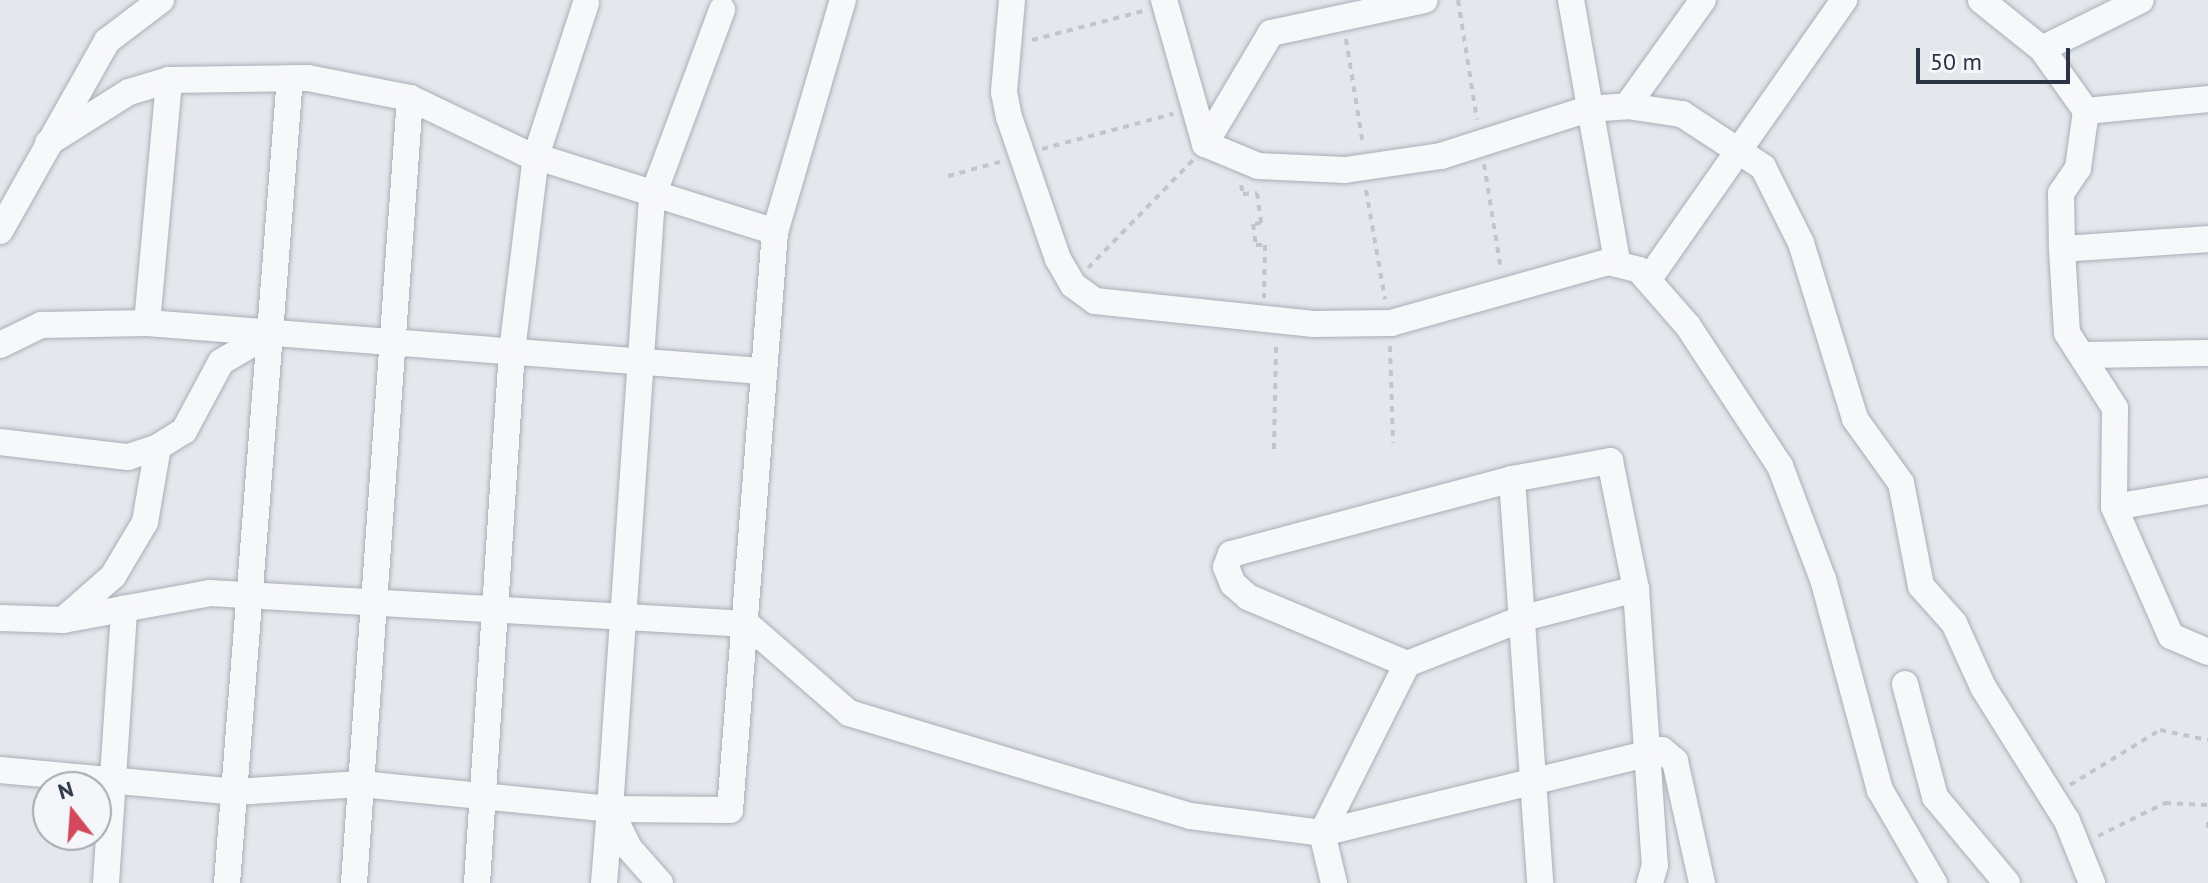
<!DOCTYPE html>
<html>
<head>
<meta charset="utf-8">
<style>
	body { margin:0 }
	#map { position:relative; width:2208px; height:883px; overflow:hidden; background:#e4e7ec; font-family:"PT Sans",sans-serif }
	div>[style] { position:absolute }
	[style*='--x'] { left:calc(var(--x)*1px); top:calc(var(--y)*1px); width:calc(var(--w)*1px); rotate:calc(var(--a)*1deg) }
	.path>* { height:4px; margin-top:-2px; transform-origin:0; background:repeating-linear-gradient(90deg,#c2c5cb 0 6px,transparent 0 12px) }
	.roads { filter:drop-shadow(0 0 2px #a9aeb7) drop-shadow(0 0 2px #a9aeb7) }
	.minor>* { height:26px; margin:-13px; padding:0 13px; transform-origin:13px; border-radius:13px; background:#f7f8fa }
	span { translate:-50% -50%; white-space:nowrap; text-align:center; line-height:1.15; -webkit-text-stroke:8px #f4f6f9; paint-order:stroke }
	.north { position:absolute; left:32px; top:771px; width:80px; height:80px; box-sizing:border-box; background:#f4f6f9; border:2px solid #a4a8b1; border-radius:50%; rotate:343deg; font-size:22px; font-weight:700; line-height:32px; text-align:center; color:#2b3445 }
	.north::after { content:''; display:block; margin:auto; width:28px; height:36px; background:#d1495b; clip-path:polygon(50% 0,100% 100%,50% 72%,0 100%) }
	.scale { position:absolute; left:1916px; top:48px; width:154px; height:36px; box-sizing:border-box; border:4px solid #2b3445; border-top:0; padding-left:10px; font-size:24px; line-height:28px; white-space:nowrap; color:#2b3445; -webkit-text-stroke:6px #f4f6f9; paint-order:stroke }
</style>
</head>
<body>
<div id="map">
	<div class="path">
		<i style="--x:1458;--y:0;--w:121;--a:81"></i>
		<i style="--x:1346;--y:39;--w:107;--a:80.9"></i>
		<i style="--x:1032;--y:40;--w:115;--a:-14.6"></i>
		<i style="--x:1042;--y:149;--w:136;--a:-15"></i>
		<i style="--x:1484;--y:164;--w:107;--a:80.9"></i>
		<i style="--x:948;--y:176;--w:54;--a:-15.1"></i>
		<i style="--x:1241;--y:185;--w:9;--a:77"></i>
		<i style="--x:1243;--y:194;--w:14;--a:-4"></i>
		<i style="--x:1257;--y:193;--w:30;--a:82"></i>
		<i style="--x:1261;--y:223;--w:8;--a:173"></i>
		<i style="--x:1253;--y:224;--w:21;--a:82"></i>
		<i style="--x:1256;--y:245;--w:9;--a:0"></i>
		<i style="--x:1265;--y:245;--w:53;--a:91.1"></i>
		<i style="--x:1366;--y:190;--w:111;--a:80.1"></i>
		<i style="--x:1088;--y:268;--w:151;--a:-45.8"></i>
		<i style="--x:1390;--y:346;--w:97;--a:88.2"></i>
		<i style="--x:1274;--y:449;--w:106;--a:-88.9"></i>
		<i style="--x:2070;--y:785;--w:105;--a:-31.4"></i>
		<i style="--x:2160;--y:730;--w:49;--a:11.8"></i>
		<i style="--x:2208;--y:822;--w:7;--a:90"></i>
		<i style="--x:2098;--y:836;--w:75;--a:-26.2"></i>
		<i style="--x:2165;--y:803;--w:43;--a:2.7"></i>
	</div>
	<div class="roads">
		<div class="minor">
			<i style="--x:1012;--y:0;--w:92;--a:95"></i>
			<i style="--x:1004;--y:92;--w:25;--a:79"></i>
			<i style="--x:1009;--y:117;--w:150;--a:71"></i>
			<i style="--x:1058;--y:259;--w:30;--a:60"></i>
			<i style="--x:1073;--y:285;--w:27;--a:36"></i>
			<i style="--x:1095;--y:301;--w:220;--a:6"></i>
			<i style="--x:1314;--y:324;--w:77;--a:-0.7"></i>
			<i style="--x:1391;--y:323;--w:225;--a:-15.7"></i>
			<i style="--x:1608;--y:262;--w:32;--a:14"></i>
			<i style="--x:1639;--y:270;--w:74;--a:48.8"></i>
			<i style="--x:1688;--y:326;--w:168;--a:56.7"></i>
			<i style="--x:1780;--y:466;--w:121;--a:69.2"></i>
			<i style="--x:1823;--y:579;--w:219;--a:74.9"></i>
			<i style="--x:1880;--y:790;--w:108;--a:59.9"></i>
			<i style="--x:1164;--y:0;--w:150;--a:74.1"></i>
			<i style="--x:1205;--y:144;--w:57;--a:22.5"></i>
			<i style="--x:1258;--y:166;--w:87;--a:2.6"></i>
			<i style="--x:1345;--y:170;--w:97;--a:-8.3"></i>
			<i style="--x:1441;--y:156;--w:154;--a:-17.7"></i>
			<i style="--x:1588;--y:109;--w:39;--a:-4"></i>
			<i style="--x:1627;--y:106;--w:56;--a:8.3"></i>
			<i style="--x:1682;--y:114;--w:97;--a:33.2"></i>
			<i style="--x:1763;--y:167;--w:85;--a:63.4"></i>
			<i style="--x:1801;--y:243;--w:184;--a:72.9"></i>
			<i style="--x:1855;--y:419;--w:79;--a:54.3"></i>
			<i style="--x:1901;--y:483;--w:105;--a:79"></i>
			<i style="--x:1921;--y:586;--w:50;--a:48.3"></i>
			<i style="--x:1954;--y:623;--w:70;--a:65.6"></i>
			<i style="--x:1983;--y:687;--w:158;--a:57.9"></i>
			<i style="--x:2067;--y:821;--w:67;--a:68"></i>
			<i style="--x:1571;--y:0;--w:266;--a:80"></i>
			<i style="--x:1981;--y:0;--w:78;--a:38.8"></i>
			<i style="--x:2042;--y:49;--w:76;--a:54.6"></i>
			<i style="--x:2086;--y:111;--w:58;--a:98"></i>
			<i style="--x:2078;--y:168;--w:30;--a:124"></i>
			<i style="--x:2061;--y:193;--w:56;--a:89"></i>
			<i style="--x:2062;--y:249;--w:146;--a:-3.9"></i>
			<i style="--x:2042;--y:49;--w:110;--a:-26.3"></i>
			<i style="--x:1627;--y:106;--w:130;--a:-54.4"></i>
			<i style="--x:2086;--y:111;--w:123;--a:-5.6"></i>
			<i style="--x:48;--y:143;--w:96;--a:-32.2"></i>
			<i style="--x:129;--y:92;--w:42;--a:-16.7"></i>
			<i style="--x:169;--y:80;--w:139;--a:-0.8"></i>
			<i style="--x:308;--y:78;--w:104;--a:11.1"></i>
			<i style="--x:410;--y:98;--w:127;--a:25.6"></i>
			<i style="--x:525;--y:153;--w:262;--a:17.5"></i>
			<i style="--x:1205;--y:144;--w:129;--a:-59.3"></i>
			<i style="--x:1271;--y:33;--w:157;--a:-12.1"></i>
			<i style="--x:0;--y:231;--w:218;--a:-60.6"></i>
			<i style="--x:107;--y:41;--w:68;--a:-37.2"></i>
			<i style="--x:2062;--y:249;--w:84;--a:86.6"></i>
			<i style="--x:2067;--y:333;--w:89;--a:57.4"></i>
			<i style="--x:2115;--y:408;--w:99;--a:90.6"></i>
			<i style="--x:2114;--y:507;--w:141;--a:66.2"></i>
			<i style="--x:2171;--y:636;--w:40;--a:23.4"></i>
			<i style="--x:1648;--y:280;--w:342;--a:-55"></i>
			<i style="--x:147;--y:323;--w:244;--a:-84.8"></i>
			<i style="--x:0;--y:345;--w:46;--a:-26"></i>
			<i style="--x:41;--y:325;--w:106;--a:-1.1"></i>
			<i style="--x:147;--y:323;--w:616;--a:4.47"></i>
			<i style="--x:2083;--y:355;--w:125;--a:-0.9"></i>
			<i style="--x:0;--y:442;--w:129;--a:6.7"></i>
			<i style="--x:128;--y:457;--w:32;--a:-18"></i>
			<i style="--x:158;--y:447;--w:31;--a:-32"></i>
			<i style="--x:184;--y:431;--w:78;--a:-61.8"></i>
			<i style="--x:221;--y:362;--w:59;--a:-30.5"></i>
			<i style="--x:1512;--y:479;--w:405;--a:86"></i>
			<i style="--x:2114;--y:507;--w:95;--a:-9.7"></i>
			<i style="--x:0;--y:618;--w:63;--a:1.8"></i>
			<i style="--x:63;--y:620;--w:149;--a:-10.4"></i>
			<i style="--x:210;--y:593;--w:538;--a:3.3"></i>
			<i style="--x:747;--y:624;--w:135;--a:41.1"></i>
			<i style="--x:849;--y:713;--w:356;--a:16.8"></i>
			<i style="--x:1190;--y:816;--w:133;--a:7.3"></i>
			<i style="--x:1322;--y:833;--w:350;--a:-13.7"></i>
			<i style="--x:1662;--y:750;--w:17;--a:40"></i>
			<i style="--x:1675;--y:761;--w:125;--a:77.5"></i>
			<i style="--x:63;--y:620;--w:67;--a:-41.3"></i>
			<i style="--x:113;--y:576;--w:63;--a:-59.3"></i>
			<i style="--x:145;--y:522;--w:76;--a:-80.2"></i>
			<i style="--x:1407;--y:664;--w:173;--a:-157.2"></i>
			<i style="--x:1248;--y:597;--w:20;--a:-139"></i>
			<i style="--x:1233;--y:584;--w:18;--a:-112"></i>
			<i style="--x:1226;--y:567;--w:14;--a:-69"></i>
			<i style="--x:1231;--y:554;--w:291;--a:-14.9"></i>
			<i style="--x:1512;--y:479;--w:100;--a:-10.4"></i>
			<i style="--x:1610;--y:461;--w:131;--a:78.5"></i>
			<i style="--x:1636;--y:589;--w:277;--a:86.1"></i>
			<i style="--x:1655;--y:865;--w:19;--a:106"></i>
			<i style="--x:1905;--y:684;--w:117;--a:75.1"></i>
			<i style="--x:1935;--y:797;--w:112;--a:50.1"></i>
			<i style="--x:0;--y:770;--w:236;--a:5.3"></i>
			<i style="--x:235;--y:792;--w:126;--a:-3.6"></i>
			<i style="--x:361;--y:784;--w:250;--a:5.7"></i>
			<i style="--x:610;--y:809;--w:120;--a:0.5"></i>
			<i style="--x:730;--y:810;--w:580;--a:-85.55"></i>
			<i style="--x:775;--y:232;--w:242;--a:-73.7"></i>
			<i style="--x:106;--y:883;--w:275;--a:-86.2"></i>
			<i style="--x:227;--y:883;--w:807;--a:-85.53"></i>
			<i style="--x:354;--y:883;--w:787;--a:-85.92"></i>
			<i style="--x:477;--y:883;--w:533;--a:-86.24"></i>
			<i style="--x:512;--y:351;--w:196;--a:-83"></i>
			<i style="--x:536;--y:156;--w:161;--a:-71.9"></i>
			<i style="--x:604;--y:883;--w:74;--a:-85.4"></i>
			<i style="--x:660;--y:883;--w:47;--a:-131.5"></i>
			<i style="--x:629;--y:848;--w:43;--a:-116"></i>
			<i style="--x:610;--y:809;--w:612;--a:-86.07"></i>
			<i style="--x:652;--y:198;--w:201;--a:-69.6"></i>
			<i style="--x:1334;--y:883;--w:51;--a:-103.5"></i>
			<i style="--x:1322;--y:833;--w:189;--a:-63.3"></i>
			<i style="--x:1407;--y:664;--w:126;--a:-21.5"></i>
			<i style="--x:1524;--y:618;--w:116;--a:-14.5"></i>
		</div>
	</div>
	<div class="north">N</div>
	<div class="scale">50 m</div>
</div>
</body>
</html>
